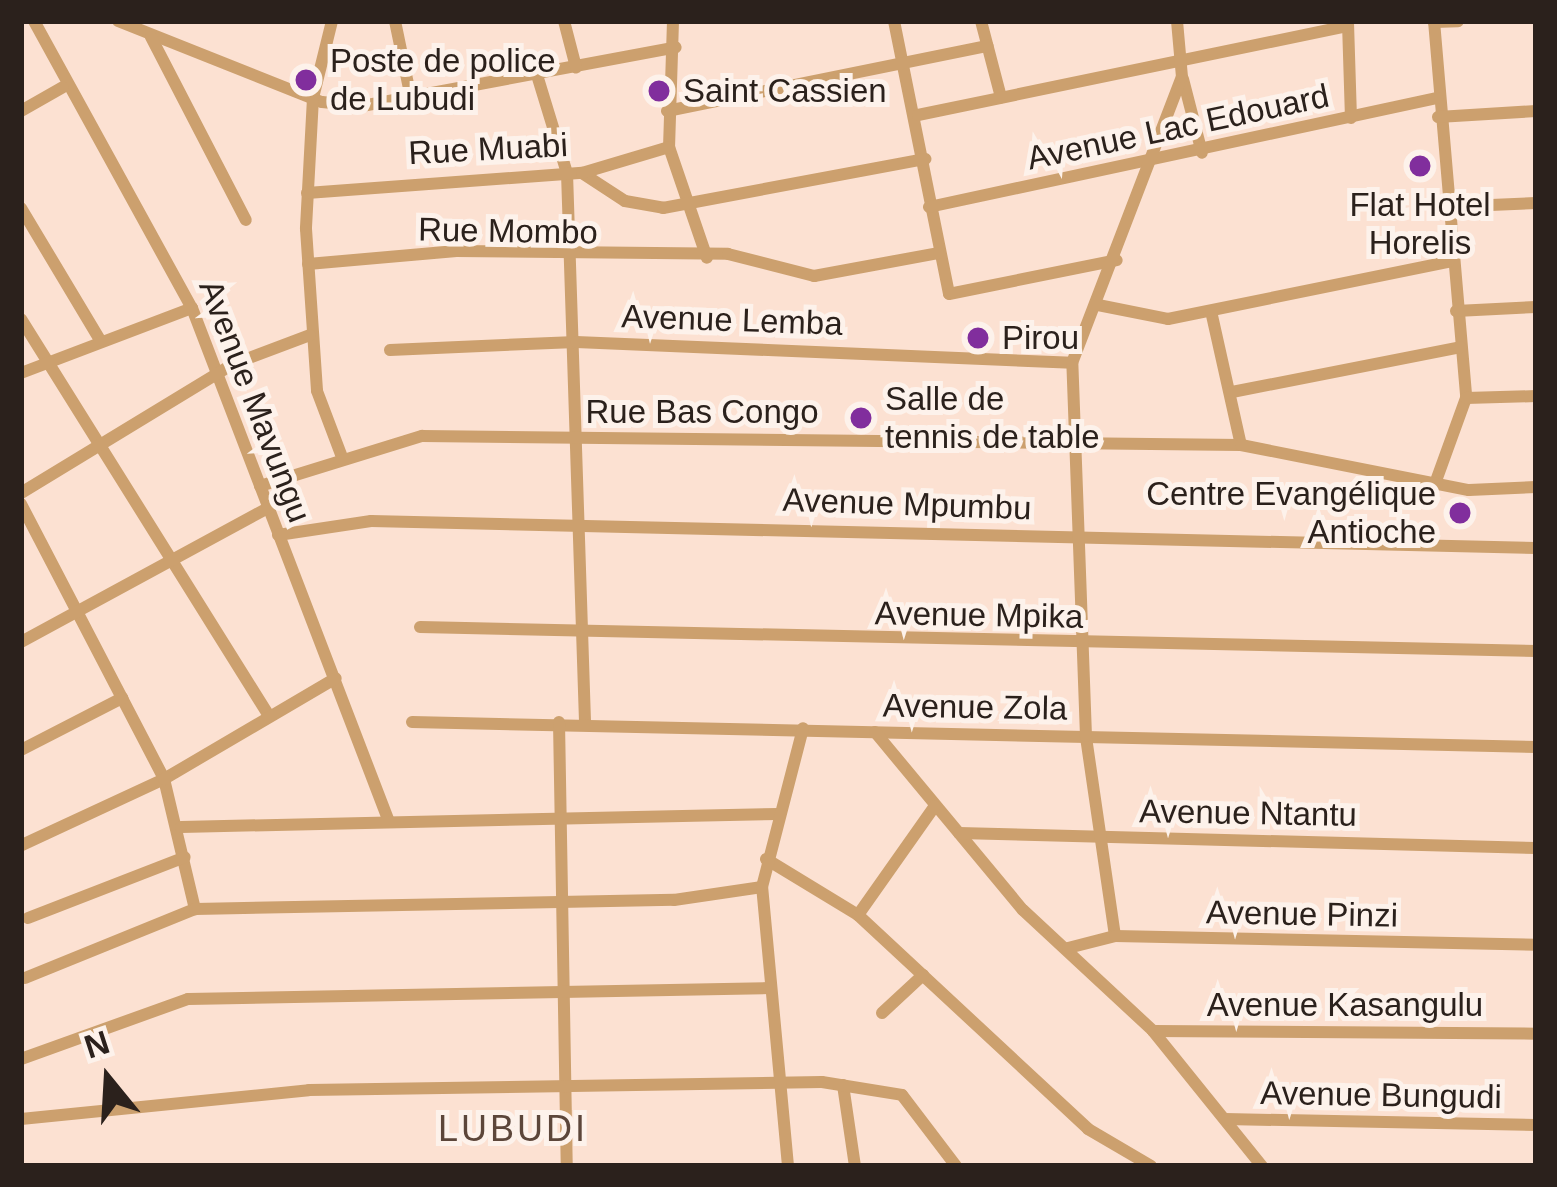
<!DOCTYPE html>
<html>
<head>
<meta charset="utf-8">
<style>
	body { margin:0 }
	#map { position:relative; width:1557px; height:1187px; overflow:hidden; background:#fce1d2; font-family:Arial,sans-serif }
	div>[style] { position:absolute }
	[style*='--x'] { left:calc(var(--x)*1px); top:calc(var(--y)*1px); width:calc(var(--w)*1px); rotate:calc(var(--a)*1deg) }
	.minor>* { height:12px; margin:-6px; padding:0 6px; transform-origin:6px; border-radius:6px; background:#cca06e }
	.dots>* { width:33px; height:33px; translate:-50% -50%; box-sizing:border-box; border:6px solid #fdf2eb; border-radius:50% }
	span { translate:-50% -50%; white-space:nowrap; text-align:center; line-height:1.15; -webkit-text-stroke:10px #fdf2eb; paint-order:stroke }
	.poi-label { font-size:33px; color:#2b211c }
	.left { translate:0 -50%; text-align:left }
	.right { translate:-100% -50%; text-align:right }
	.street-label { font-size:33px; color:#2b211c }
	.neighbourhood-label { font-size:36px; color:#5c463a; letter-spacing:3px }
	.frame { position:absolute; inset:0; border:24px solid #2b211c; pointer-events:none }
	.north { position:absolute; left:48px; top:1019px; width:120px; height:120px; -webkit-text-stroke:9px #fdf2eb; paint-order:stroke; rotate:342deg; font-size:33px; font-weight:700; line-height:48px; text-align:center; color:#2b211c }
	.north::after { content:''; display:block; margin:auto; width:42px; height:54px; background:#2b211c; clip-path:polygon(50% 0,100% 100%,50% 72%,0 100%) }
</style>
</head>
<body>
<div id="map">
	<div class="minor">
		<i style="--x:34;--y:21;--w:328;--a:61.2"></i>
		<i style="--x:192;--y:308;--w:547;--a:69.02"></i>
		<i style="--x:118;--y:21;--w:219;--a:21.7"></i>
		<i style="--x:322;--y:102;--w:40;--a:5.7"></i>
		<i style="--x:362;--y:106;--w:319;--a:-10.6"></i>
		<i style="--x:332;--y:21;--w:79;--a:103.9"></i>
		<i style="--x:313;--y:98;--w:131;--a:93.1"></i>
		<i style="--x:306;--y:229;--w:162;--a:86.1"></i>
		<i style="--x:317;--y:391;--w:71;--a:69.3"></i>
		<i style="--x:395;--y:21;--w:79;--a:78.3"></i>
		<i style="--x:564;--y:21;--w:48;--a:75.4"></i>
		<i style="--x:673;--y:21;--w:126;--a:91.8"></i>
		<i style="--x:669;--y:147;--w:117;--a:71.1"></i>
		<i style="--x:894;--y:21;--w:278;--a:78.6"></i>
		<i style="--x:949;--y:294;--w:171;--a:-11.4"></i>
		<i style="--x:981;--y:21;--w:79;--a:75.3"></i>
		<i style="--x:1434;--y:21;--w:378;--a:85.1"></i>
		<i style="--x:1466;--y:398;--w:88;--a:109.9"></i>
		<i style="--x:1434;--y:22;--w:24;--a:-2"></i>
		<i style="--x:1348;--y:23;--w:95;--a:88.2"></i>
		<i style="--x:151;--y:37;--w:206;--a:62.6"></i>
		<i style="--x:537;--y:75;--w:102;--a:73"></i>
		<i style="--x:567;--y:173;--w:548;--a:88.12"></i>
		<i style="--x:1183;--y:79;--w:76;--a:75.6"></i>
		<i style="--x:21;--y:111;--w:48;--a:-29.7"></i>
		<i style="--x:667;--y:111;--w:327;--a:-11.5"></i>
		<i style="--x:918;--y:115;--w:438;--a:-11.7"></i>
		<i style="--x:1438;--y:117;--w:98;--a:-3.5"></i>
		<i style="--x:582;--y:173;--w:51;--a:33.1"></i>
		<i style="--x:625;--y:201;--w:39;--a:10"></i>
		<i style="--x:663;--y:208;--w:267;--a:-10.6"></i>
		<i style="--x:307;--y:193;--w:276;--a:-4.2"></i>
		<i style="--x:582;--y:173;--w:91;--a:-16.6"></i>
		<i style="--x:929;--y:207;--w:520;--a:-12.11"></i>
		<i style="--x:1444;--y:207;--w:92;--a:-2.5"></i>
		<i style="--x:21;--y:208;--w:154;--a:59.1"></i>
		<i style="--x:308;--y:264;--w:149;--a:-5"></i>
		<i style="--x:456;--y:251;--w:272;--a:0.6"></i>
		<i style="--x:728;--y:254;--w:89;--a:14.3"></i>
		<i style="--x:814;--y:276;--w:126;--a:-10.5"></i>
		<i style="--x:1098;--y:305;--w:71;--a:11.3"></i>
		<i style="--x:1168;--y:319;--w:286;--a:-11.5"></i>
		<i style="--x:1211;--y:311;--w:137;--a:77.4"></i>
		<i style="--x:1456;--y:311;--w:80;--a:-2.9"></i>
		<i style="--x:21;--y:319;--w:467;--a:58"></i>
		<i style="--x:390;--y:350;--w:186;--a:-2.5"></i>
		<i style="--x:576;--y:342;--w:496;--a:2.4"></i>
		<i style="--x:21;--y:373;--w:183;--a:-20.8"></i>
		<i style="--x:1232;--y:392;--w:233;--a:-11.1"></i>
		<i style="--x:1466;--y:398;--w:70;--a:-1.6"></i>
		<i style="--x:260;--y:486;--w:170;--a:-17.2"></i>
		<i style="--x:422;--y:436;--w:819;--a:0.63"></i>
		<i style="--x:1241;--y:445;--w:232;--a:11.2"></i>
		<i style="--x:1469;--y:490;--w:67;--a:-2.6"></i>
		<i style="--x:21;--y:493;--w:248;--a:-31.3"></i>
		<i style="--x:233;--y:364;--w:82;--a:-20.6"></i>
		<i style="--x:21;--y:504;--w:310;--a:62.5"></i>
		<i style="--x:164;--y:779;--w:134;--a:76.6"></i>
		<i style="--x:278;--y:535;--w:94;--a:-8.6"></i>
		<i style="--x:371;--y:521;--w:1165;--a:1.33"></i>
		<i style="--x:420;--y:627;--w:1116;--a:1.23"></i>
		<i style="--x:21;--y:642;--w:281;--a:-28.5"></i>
		<i style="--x:412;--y:722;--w:1124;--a:1.27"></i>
		<i style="--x:559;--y:722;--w:444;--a:89"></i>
		<i style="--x:875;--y:732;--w:231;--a:50.3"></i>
		<i style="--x:1023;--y:910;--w:178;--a:42.9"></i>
		<i style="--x:1153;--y:1031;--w:174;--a:51.1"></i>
		<i style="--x:21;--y:750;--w:114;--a:-27.2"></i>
		<i style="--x:181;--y:827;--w:598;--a:-1.25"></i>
		<i style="--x:959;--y:833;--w:577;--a:1.49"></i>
		<i style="--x:22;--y:845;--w:157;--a:-24.9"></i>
		<i style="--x:164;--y:779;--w:199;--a:-30.4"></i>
		<i style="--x:766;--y:859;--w:108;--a:31.3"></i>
		<i style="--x:858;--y:915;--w:314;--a:42.9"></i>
		<i style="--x:1088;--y:1129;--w:73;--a:30.4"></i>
		<i style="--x:858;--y:915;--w:133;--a:-54.8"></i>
		<i style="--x:28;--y:918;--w:168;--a:-21.2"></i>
		<i style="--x:1115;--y:936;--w:202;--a:-98.3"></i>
		<i style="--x:1086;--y:736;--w:373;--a:-92.1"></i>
		<i style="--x:1072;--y:363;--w:306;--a:-69"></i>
		<i style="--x:1182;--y:77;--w:56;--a:-95.1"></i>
		<i style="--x:1068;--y:948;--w:49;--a:-14.3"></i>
		<i style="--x:1115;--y:936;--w:421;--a:1.2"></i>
		<i style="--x:25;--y:978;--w:183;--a:-22.1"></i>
		<i style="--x:195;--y:909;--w:479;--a:-1.1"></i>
		<i style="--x:674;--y:900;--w:89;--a:-8.4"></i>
		<i style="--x:882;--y:1013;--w:56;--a:-42.8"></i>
		<i style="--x:1153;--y:1031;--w:383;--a:0.4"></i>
		<i style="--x:21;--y:1059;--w:177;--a:-19.8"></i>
		<i style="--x:188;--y:999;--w:581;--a:-1.08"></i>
		<i style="--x:843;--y:1085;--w:82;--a:81.6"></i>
		<i style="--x:21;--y:1119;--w:289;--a:-5.7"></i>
		<i style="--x:309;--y:1090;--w:513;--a:-0.89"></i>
		<i style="--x:822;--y:1082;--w:81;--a:9.2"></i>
		<i style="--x:902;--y:1095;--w:89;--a:52.7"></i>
		<i style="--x:1225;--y:1119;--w:311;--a:1.1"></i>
		<i style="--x:788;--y:1166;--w:280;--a:-95.3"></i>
		<i style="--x:762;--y:887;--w:164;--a:-75.5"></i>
	</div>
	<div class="dots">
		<i style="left:306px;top:80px;background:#812e9d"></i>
		<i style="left:659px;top:91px;background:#812e9d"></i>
		<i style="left:1420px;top:166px;background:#812e9d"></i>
		<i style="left:978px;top:338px;background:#812e9d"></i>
		<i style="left:861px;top:418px;background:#812e9d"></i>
		<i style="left:1460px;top:513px;background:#812e9d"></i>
	</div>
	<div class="poi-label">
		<span class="left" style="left:330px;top:80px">Poste de police<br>de Lubudi</span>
		<span class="left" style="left:683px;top:91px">Saint Cassien</span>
		<span style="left:1420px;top:224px">Flat Hotel<br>Horelis</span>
		<span class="left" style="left:1002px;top:338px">Pirou</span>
		<span class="left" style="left:885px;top:418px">Salle de<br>tennis de table</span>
		<span class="right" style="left:1436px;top:513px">Centre Evangélique<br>Antioche</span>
	</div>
	<div class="street-label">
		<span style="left:1178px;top:127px;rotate:-12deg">Avenue Lac Edouard</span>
		<span style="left:488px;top:149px;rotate:-3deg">Rue Muabi</span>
		<span style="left:508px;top:231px;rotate:1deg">Rue Mombo</span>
		<span style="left:732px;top:320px;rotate:2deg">Avenue Lemba</span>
		<span style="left:255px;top:401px;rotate:69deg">Avenue Mavungu</span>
		<span style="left:702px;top:412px">Rue Bas Congo</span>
		<span style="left:907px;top:504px;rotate:2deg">Avenue Mpumbu</span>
		<span style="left:979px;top:615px;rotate:1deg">Avenue Mpika</span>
		<span style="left:975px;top:707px;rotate:1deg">Avenue Zola</span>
		<span style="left:1248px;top:813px;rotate:1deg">Avenue Ntantu</span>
		<span style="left:1302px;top:914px;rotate:1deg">Avenue Pinzi</span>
		<span style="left:1345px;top:1005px">Avenue Kasangulu</span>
		<span style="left:1381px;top:1095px;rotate:1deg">Avenue Bungudi</span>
	</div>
	<div class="neighbourhood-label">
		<span style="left:513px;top:1129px">LUBUDI</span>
	</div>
	<div class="frame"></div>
	<div class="north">N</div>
</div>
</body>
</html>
